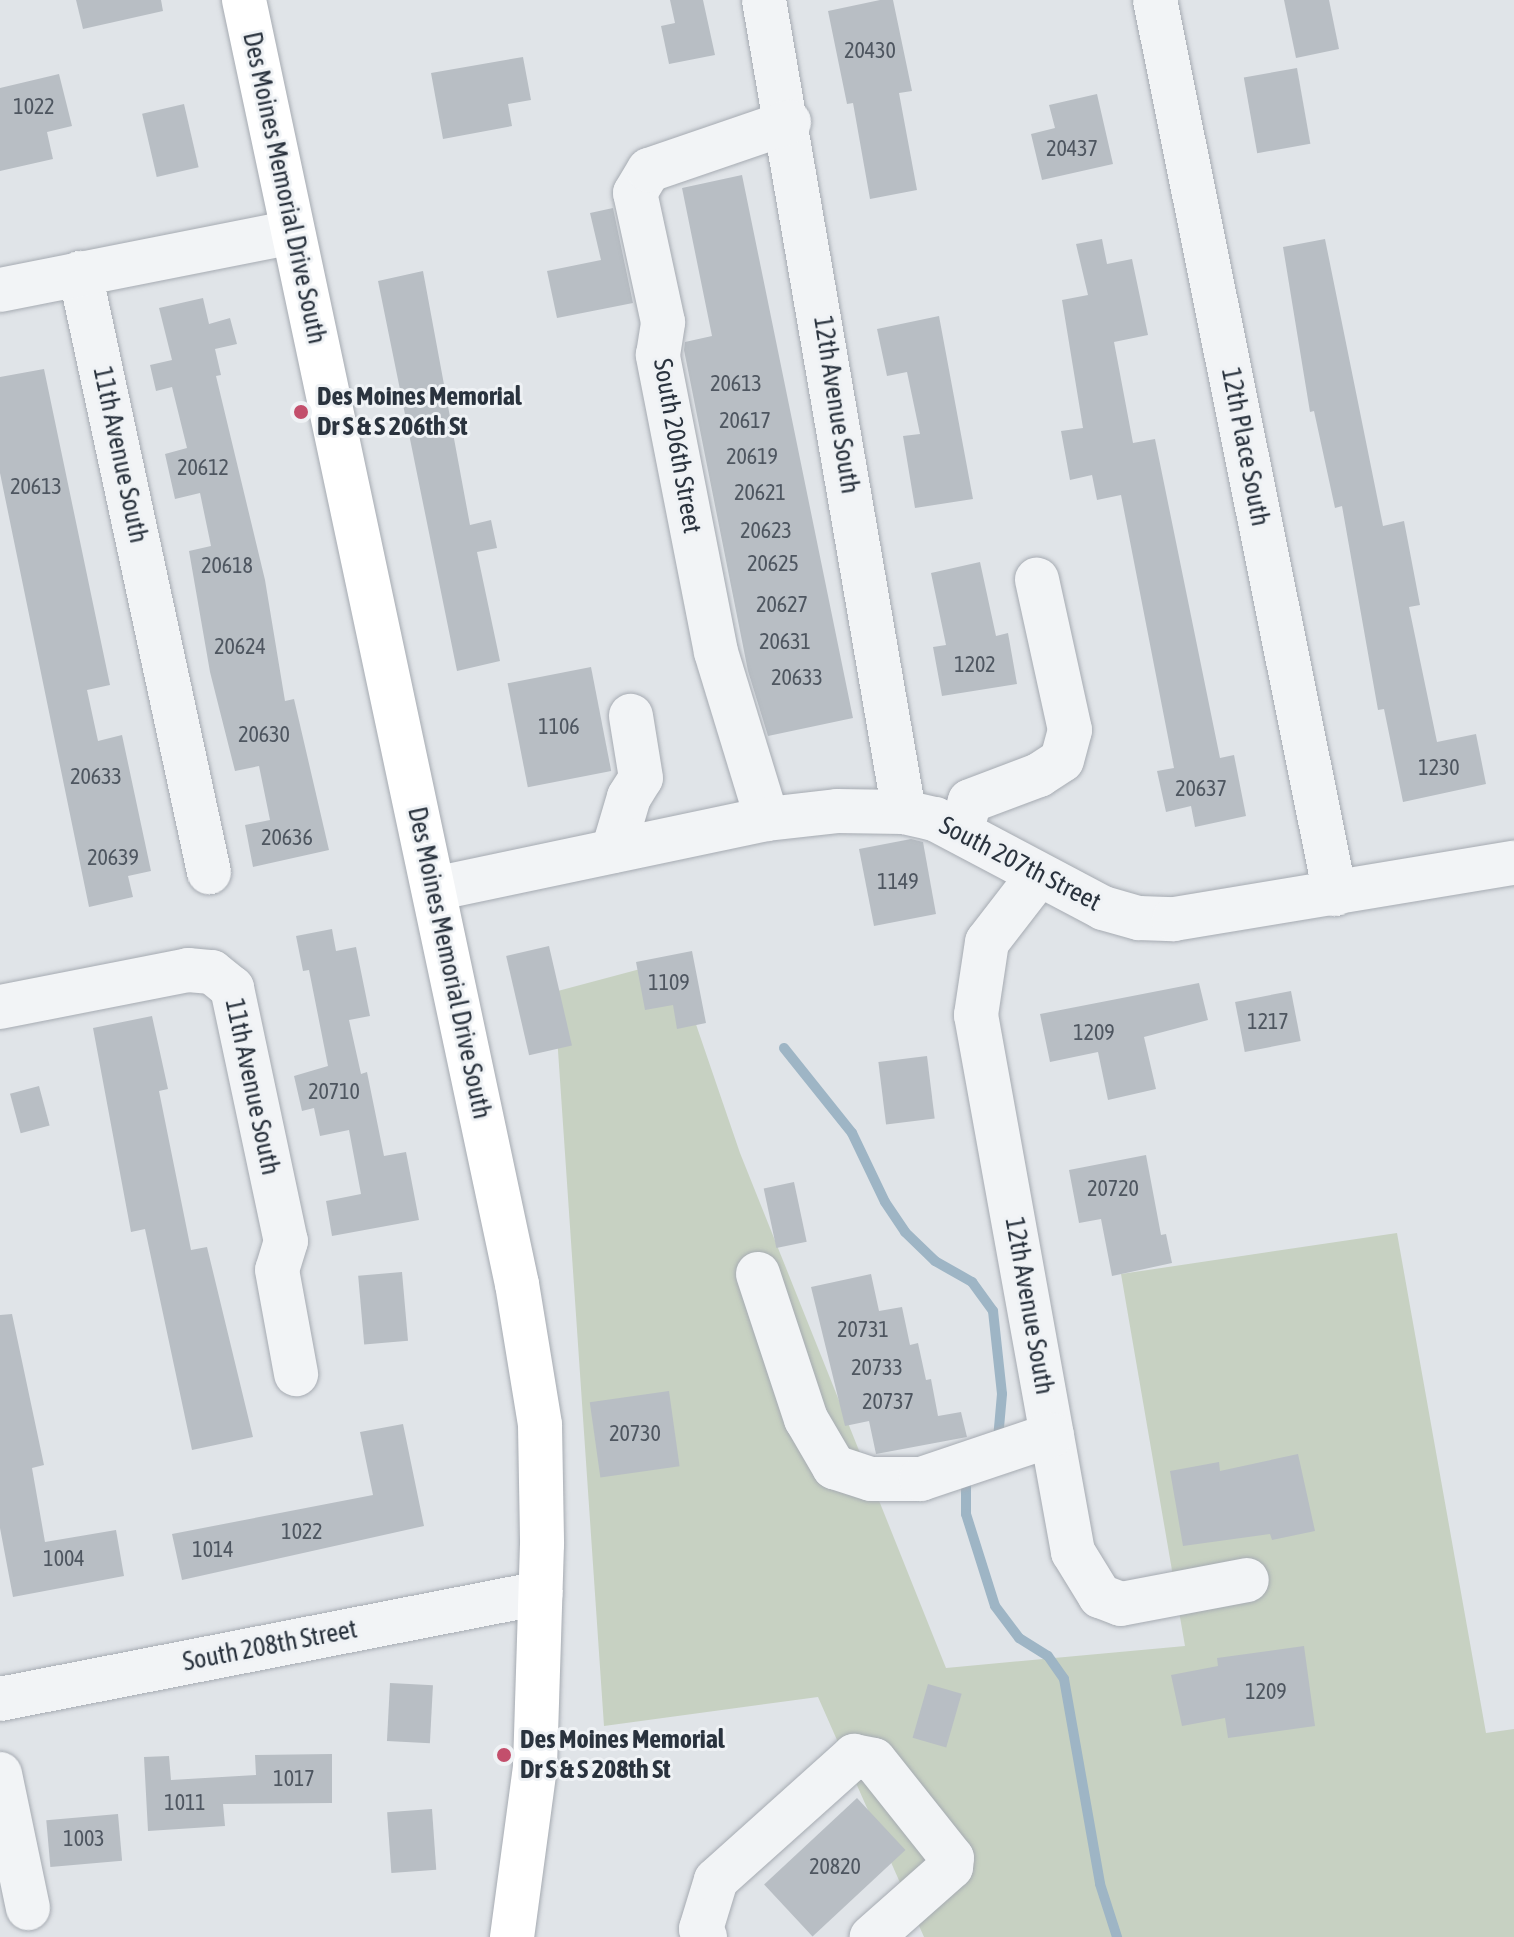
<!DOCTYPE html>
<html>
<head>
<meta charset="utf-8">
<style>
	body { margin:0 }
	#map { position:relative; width:1514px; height:1937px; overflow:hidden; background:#e0e4e8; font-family:"Asap Condensed",sans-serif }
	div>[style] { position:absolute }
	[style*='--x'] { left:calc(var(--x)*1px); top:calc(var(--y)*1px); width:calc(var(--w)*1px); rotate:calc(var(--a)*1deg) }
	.green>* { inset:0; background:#c7d1c2 }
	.stream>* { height:10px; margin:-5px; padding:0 5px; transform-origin:5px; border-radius:5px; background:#9eb5c5 }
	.building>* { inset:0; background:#b8bec4; transform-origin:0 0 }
	.roads { filter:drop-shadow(0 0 2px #a6abb2) drop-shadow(0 0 2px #a6abb2) }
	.minor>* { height:44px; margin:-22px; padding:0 22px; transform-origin:22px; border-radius:22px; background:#f2f4f6 }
	.major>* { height:44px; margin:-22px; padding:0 22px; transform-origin:22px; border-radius:22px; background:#fff }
	.dots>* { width:22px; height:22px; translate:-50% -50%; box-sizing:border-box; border:4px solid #eff2f5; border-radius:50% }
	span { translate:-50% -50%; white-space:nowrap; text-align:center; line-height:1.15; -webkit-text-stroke:6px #eff2f5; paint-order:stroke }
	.number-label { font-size:22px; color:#4e5660 }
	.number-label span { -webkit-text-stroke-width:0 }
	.street-label { font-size:26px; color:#2a333e }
	.poi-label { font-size:26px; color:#2a333e; font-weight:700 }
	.left { translate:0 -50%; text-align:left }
</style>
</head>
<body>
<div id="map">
	<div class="green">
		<i style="clip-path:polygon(674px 960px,740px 1153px,946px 1668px,1185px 1646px,1121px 1274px,1397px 1233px,1486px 1733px,1514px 1729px,1514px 1937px,924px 1937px,818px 1697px,604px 1726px,554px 992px)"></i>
	</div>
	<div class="stream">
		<i style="--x:784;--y:1048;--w:109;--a:51.3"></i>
		<i style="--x:852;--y:1133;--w:76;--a:64.4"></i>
		<i style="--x:885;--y:1202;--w:36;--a:56"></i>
		<i style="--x:905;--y:1232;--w:42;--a:44"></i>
		<i style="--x:935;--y:1261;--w:43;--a:29.6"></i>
		<i style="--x:972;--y:1282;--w:36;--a:54"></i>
		<i style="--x:993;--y:1311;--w:83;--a:83.8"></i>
		<i style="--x:1002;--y:1394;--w:45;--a:95.1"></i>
		<i style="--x:966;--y:1478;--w:36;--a:90"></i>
		<i style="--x:966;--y:1514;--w:96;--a:72.5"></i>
		<i style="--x:995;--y:1606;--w:40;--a:53"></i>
		<i style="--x:1019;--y:1638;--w:34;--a:32"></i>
		<i style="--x:1048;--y:1656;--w:28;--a:55"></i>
		<i style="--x:1064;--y:1679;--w:208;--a:80"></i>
		<i style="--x:1100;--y:1884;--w:56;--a:72.2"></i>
	</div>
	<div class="building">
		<i style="clip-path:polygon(76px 0,161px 0,163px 11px,83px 29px)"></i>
		<i style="clip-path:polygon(670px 0,703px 0,715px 55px,669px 64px,661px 26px,675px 23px)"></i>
		<i style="clip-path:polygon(880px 0,893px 0,912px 91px,899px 93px,917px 190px,870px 199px,853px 103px,847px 104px,828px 11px)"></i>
		<i style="clip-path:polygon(1284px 0,1329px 0,1339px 49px,1296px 58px)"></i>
		<i style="clip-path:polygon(523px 57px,531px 100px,508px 104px,512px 126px,443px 139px,431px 73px)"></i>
		<i style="left:1297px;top:68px;width:77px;height:54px;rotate:80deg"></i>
		<i style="clip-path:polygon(59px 74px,72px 126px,47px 132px,53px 159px,0 171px,0 88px)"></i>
		<i style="clip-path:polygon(1097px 94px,1113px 164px,1042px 180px,1031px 134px,1055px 128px,1049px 105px)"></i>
		<i style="left:184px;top:104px;width:65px;height:43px;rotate:77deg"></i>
		<i style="clip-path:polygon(742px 175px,853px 718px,768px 736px,748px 671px,684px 350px,685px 342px,712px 336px,682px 188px)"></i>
		<i style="clip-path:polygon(613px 208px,633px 303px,557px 318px,547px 271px,601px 260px,590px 213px)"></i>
		<i style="clip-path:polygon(1102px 239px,1107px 264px,1132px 259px,1148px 335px,1114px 342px,1133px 443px,1155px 439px,1220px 758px,1234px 755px,1246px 816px,1195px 827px,1191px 806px,1166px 812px,1157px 771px,1174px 768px,1121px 495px,1097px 500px,1092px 475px,1070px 480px,1061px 431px,1083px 428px,1062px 300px,1088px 295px,1076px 244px)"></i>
		<i style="clip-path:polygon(1325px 239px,1383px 526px,1404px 521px,1420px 605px,1409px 607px,1437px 742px,1476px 734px,1486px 784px,1403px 802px,1384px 709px,1378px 710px,1342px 506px,1335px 508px,1314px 411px,1310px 412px,1283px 247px)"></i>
		<i style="clip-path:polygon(423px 271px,470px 525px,491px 520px,497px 548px,477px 552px,500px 661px,457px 671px,378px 281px)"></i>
		<i style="clip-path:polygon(203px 298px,209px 324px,230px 318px,237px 344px,215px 349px,221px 375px,216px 376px,265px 580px,285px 701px,294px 699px,329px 850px,253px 867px,245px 825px,270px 820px,259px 766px,235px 771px,210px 672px,189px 551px,211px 546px,200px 493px,175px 499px,165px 454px,187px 448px,172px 387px,156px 391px,150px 365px,172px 360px,159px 308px)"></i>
		<i style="clip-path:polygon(939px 316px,973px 499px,915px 508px,903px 436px,920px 434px,907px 372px,887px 376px,877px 329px)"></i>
		<i style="clip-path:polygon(44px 369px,110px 685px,87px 690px,98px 741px,122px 735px,151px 871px,128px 876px,133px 897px,89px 907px,0 473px,0 377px)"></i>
		<i style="clip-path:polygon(980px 562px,996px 636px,1008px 633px,1017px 684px,942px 696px,933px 647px,946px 645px,931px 573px)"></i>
		<i style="left:591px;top:667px;width:106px;height:85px;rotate:79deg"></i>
		<i style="clip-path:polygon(911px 839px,923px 842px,936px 914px,874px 926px,859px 849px)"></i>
		<i style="clip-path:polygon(332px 929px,336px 951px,356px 947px,370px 1016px,349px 1020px,361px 1074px,367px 1072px,384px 1156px,406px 1152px,419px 1220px,332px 1236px,326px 1201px,361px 1194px,349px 1130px,320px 1136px,314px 1108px,302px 1111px,294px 1076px,328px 1066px,309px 970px,303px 971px,296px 936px)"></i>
		<i style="left:549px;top:946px;width:102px;height:44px;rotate:77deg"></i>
		<i style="clip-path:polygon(692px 951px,706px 1023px,677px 1029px,673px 1005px,645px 1010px,636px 962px)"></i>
		<i style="clip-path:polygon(1199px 983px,1208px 1020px,1144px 1037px,1156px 1089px,1108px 1100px,1098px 1052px,1050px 1062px,1040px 1014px)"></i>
		<i style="left:1291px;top:991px;width:51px;height:57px;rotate:79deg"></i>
		<i style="clip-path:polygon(152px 1016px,168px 1089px,159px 1091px,191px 1250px,207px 1247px,253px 1437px,192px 1450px,145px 1229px,131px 1232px,93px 1028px)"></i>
		<i style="left:927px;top:1056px;width:63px;height:49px;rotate:83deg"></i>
		<i style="left:39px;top:1086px;width:41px;height:30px;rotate:75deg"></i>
		<i style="clip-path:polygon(1146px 1155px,1161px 1235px,1166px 1234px,1172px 1263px,1112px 1276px,1101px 1219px,1079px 1223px,1069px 1170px)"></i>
		<i style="left:794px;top:1182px;width:61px;height:31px;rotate:78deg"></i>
		<i style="left:402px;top:1272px;width:69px;height:44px;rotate:85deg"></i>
		<i style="clip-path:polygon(871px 1274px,879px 1311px,902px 1307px,910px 1345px,918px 1343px,926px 1380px,931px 1379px,938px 1416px,961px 1412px,967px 1437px,876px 1454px,869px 1421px,845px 1426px,811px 1287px)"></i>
		<i style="clip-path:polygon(12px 1314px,44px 1465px,32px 1468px,45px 1542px,116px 1530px,124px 1576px,13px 1597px,0 1528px,0 1315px)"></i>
		<i style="left:669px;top:1391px;width:76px;height:80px;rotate:82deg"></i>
		<i style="clip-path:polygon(403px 1424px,424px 1526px,182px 1580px,172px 1534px,373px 1495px,360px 1432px)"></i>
		<i style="clip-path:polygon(1298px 1454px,1315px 1531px,1272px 1540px,1270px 1534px,1183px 1546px,1170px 1471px,1219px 1462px,1220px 1471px)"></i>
		<i style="clip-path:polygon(1304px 1646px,1315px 1726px,1228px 1738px,1225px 1718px,1182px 1726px,1171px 1675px,1218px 1666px,1217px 1658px)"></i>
		<i style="left:390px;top:1683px;width:43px;height:58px;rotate:3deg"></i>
		<i style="left:928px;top:1684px;width:35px;height:56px;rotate:16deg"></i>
		<i style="clip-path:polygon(332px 1754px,332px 1803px,223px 1804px,225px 1826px,148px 1831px,144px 1757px,169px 1756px,171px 1780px,256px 1775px,255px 1755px)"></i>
		<i style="left:857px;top:1798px;width:71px;height:127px;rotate:47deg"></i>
		<i style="left:432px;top:1809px;width:61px;height:45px;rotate:86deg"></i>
		<i style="left:118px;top:1814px;width:47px;height:72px;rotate:85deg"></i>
	</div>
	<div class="roads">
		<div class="minor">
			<i style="--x:764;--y:0;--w:824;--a:80.22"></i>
			<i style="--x:1155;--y:0;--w:912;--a:78.62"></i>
			<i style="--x:80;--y:273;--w:613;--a:77.85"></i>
			<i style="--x:0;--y:290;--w:298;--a:-11.2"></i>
			<i style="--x:767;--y:819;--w:175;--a:-107"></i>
			<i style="--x:716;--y:652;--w:303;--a:-101.1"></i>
			<i style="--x:658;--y:355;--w:33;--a:-81"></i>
			<i style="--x:663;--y:322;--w:132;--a:-102.2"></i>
			<i style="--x:635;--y:193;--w:27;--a:-59"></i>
			<i style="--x:649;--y:170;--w:148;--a:-18.9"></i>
			<i style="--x:961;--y:832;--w:32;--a:-74"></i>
			<i style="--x:970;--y:801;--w:74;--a:-20.6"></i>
			<i style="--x:1039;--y:775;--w:27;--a:-33"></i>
			<i style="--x:1062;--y:760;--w:31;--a:-75"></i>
			<i style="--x:1070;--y:730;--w:154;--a:-102.4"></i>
			<i style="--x:613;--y:851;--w:56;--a:-73.5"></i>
			<i style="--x:629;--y:797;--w:22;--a:-58"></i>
			<i style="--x:641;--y:778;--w:63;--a:-99.2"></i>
			<i style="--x:1038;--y:876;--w:83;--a:127.7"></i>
			<i style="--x:987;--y:942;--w:74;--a:98.6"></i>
			<i style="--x:976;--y:1015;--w:546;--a:79.76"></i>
			<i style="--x:1073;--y:1552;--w:52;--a:58.5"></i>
			<i style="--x:1100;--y:1596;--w:22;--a:21"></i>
			<i style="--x:1121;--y:1604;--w:128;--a:-10.8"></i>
			<i style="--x:434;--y:889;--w:340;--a:-11.9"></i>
			<i style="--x:767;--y:819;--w:70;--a:-6.5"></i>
			<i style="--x:837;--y:811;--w:67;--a:0.9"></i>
			<i style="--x:904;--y:812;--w:32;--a:13"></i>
			<i style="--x:935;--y:819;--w:190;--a:27.9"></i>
			<i style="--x:1103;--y:908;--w:37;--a:16"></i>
			<i style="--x:1139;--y:918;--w:35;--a:2"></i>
			<i style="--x:1174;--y:919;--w:345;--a:-9.4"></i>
			<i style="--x:0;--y:1007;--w:192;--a:-11.1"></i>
			<i style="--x:188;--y:970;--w:24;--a:5"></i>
			<i style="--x:212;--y:972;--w:26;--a:39"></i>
			<i style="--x:232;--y:988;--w:259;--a:78"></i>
			<i style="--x:286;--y:1241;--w:30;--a:107"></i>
			<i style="--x:277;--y:1270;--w:106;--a:79.6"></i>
			<i style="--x:758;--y:1274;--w:153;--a:71.7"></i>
			<i style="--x:806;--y:1419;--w:56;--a:59.7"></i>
			<i style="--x:834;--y:1467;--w:39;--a:18"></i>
			<i style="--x:871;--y:1479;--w:50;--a:0"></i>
			<i style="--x:921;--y:1479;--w:138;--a:-18.6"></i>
			<i style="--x:0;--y:1699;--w:551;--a:-11.09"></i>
			<i style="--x:0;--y:1774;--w:137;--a:78.2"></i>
			<i style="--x:705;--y:1937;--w:9;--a:-117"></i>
			<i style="--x:701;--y:1929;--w:51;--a:-73"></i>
			<i style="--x:716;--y:1880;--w:186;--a:-41.9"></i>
			<i style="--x:854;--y:1756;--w:20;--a:11"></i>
			<i style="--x:874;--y:1760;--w:125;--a:51.5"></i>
			<i style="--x:952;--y:1858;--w:9;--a:96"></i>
			<i style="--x:951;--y:1867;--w:106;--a:138.5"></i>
		</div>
		<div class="major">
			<i style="--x:244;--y:0;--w:1313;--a:78"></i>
			<i style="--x:517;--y:1284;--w:143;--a:80.7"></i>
			<i style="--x:540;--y:1425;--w:119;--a:89"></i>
			<i style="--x:542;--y:1544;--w:223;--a:91.8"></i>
			<i style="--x:535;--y:1767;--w:172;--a:97.7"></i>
		</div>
	</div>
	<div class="dots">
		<i style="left:301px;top:412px;background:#c34f6c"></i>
		<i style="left:504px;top:1755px;background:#c34f6c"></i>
	</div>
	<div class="number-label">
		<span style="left:870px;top:51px">20430</span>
		<span style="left:34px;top:107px">1022</span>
		<span style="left:1072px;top:149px">20437</span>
		<span style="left:736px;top:384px">20613</span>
		<span style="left:745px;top:421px">20617</span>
		<span style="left:752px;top:457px">20619</span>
		<span style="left:203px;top:468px">20612</span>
		<span style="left:36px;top:487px">20613</span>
		<span style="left:760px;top:493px">20621</span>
		<span style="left:766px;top:531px">20623</span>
		<span style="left:773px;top:564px">20625</span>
		<span style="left:227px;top:566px">20618</span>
		<span style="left:782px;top:605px">20627</span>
		<span style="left:785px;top:642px">20631</span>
		<span style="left:240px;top:647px">20624</span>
		<span style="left:975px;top:665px">1202</span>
		<span style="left:797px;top:678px">20633</span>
		<span style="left:559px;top:727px">1106</span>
		<span style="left:264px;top:735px">20630</span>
		<span style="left:1439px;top:768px">1230</span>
		<span style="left:96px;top:777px">20633</span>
		<span style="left:1201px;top:789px">20637</span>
		<span style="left:287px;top:838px">20636</span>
		<span style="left:113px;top:858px">20639</span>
		<span style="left:898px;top:882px">1149</span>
		<span style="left:669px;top:983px">1109</span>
		<span style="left:1268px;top:1022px">1217</span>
		<span style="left:1094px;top:1033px">1209</span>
		<span style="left:334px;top:1092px">20710</span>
		<span style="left:1113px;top:1189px">20720</span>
		<span style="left:863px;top:1330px">20731</span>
		<span style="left:877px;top:1368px">20733</span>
		<span style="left:888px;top:1402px">20737</span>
		<span style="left:635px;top:1434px">20730</span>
		<span style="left:302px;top:1532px">1022</span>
		<span style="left:213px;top:1550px">1014</span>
		<span style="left:64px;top:1559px">1004</span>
		<span style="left:1266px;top:1692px">1209</span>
		<span style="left:294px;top:1779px">1017</span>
		<span style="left:185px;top:1803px">1011</span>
		<span style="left:84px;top:1839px">1003</span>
		<span style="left:835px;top:1867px">20820</span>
	</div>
	<div class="street-label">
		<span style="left:284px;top:188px;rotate:78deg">Des Moines Memorial Drive South</span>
		<span style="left:836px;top:405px;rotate:81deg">12th Avenue South</span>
		<span style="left:677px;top:446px;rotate:80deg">South 206th Street</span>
		<span style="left:1245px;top:447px;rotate:79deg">12th Place South</span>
		<span style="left:120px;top:455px;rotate:78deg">11th Avenue South</span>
		<span style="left:1020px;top:864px;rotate:27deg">South 207th Street</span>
		<span style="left:449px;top:963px;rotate:78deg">Des Moines Memorial Drive South</span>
		<span style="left:252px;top:1087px;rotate:78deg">11th Avenue South</span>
		<span style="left:1029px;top:1306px;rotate:80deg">12th Avenue South</span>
		<span style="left:270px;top:1646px;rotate:-11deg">South 208th Street</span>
	</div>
	<div class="poi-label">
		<span class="left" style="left:317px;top:412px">Des Moines Memorial<br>Dr S &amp; S 206th St</span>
		<span class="left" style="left:520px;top:1755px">Des Moines Memorial<br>Dr S &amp; S 208th St</span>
	</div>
</div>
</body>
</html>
